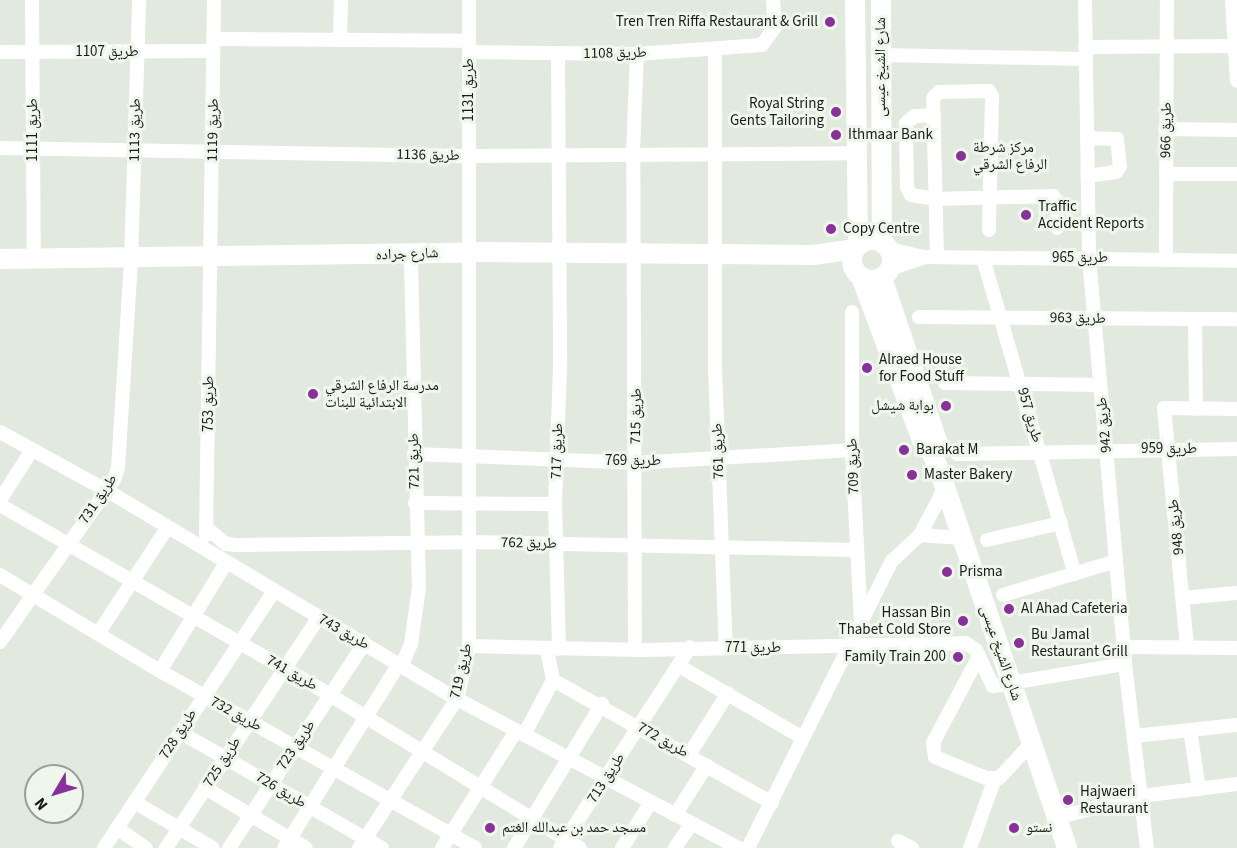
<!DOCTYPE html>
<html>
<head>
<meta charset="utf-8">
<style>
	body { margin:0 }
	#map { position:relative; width:1237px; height:848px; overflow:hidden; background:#e2eadf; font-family:"Source Sans 3","Noto Naskh Arabic",sans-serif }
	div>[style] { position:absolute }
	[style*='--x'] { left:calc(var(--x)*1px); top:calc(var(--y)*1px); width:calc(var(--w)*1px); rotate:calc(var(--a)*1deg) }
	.street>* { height:14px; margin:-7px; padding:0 7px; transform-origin:7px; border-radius:7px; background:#fff }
	.secondary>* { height:20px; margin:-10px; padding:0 10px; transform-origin:10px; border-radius:10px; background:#fff }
	.secondary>.ring { margin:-10px; padding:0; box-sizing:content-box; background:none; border:20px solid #fff; border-radius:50% }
	.dots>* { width:16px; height:16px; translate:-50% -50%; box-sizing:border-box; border:3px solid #eff7ec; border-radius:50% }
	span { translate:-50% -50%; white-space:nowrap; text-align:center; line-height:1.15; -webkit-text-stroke:6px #eff7ec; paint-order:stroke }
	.poi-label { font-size:15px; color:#191b18 }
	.right { translate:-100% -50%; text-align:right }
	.left { translate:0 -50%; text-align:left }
	.street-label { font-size:15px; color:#191b18 }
	.north { position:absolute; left:24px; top:764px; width:60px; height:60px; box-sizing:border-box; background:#eff7ec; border:2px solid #999f97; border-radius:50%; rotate:232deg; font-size:16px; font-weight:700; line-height:24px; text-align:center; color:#191b18 }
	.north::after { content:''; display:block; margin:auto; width:21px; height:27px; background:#89309c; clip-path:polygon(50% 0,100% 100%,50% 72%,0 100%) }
</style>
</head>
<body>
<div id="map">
	<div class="street">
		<i style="--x:32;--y:0;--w:260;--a:89.6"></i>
		<i style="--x:1085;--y:0;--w:258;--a:89.1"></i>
		<i style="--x:1089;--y:258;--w:408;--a:84.9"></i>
		<i style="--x:1125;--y:664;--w:185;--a:83.2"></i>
		<i style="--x:1232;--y:0;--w:81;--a:86.5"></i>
		<i style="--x:213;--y:39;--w:256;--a:0.4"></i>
		<i style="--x:340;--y:40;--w:40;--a:-88.6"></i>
		<i style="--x:1085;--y:47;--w:152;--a:-0.4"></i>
		<i style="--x:715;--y:49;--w:319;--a:90"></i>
		<i style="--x:715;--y:368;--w:280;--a:87.8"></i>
		<i style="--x:0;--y:52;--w:213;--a:-0.3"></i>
		<i style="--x:469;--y:52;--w:168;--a:0.7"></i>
		<i style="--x:637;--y:54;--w:125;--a:-4.1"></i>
		<i style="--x:762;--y:45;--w:22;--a:-54"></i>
		<i style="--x:775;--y:27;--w:27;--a:-94"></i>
		<i style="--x:558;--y:54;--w:314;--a:89.6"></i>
		<i style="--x:560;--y:368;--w:136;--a:92.1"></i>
		<i style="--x:555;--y:504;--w:145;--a:88.4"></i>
		<i style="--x:881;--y:55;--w:204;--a:1.1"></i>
		<i style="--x:934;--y:115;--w:19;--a:177"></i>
		<i style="--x:915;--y:116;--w:11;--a:142"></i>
		<i style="--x:906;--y:123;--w:64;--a:89.1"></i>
		<i style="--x:907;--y:187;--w:9;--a:63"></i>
		<i style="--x:911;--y:195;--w:25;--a:9"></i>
		<i style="--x:936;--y:199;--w:117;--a:-1.5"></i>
		<i style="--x:1053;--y:196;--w:8;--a:50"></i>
		<i style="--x:1058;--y:202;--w:26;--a:92"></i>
		<i style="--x:1165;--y:129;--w:72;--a:0.8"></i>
		<i style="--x:1087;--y:138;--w:30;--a:2"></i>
		<i style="--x:1117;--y:139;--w:27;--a:84"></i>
		<i style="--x:1120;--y:166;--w:7;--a:124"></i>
		<i style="--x:1116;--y:172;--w:29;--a:172"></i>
		<i style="--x:0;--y:148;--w:469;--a:1"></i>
		<i style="--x:469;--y:156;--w:388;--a:-0.4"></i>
		<i style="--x:1166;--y:174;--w:71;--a:0"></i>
		<i style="--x:889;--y:249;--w:36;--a:13"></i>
		<i style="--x:924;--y:257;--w:313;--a:0.7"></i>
		<i style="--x:937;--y:257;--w:159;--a:-91.4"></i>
		<i style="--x:933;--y:98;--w:8;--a:-45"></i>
		<i style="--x:939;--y:92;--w:50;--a:-1.1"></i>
		<i style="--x:989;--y:91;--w:6;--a:59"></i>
		<i style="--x:992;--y:96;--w:134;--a:91.3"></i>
		<i style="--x:983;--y:258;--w:329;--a:73.8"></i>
		<i style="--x:1166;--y:259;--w:259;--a:-89.8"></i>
		<i style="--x:890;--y:269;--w:36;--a:-19"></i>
		<i style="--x:852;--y:312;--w:138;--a:90"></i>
		<i style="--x:852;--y:450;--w:170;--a:87"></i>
		<i style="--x:919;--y:317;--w:318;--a:0.4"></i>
		<i style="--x:1195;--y:319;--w:90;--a:89.4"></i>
		<i style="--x:945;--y:383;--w:155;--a:0.7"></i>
		<i style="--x:0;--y:432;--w:121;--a:28.7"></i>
		<i style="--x:106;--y:490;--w:409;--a:30.8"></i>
		<i style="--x:457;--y:699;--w:319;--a:27.9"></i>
		<i style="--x:414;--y:454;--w:221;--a:2.3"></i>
		<i style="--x:635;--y:463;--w:217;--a:-3.4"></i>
		<i style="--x:957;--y:454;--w:280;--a:-1"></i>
		<i style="--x:0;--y:500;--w:59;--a:-57.4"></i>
		<i style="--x:415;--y:503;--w:140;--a:0.4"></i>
		<i style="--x:0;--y:505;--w:381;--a:29.9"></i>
		<i style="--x:330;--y:695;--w:293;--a:31.5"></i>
		<i style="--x:208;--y:529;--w:23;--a:40"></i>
		<i style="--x:226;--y:544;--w:11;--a:5"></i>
		<i style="--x:237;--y:545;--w:233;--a:-0.7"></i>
		<i style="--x:470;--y:542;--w:386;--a:1.2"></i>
		<i style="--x:206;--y:535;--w:535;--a:-89.14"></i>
		<i style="--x:920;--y:535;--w:41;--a:4.2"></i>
		<i style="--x:987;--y:540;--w:76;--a:-12.9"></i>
		<i style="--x:0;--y:575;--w:187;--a:31"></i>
		<i style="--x:160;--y:671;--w:361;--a:29.3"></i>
		<i style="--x:1003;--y:595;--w:118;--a:-16.7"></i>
		<i style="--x:1183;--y:598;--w:54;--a:-5.3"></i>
		<i style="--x:98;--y:634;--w:126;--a:-56.9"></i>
		<i style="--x:0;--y:642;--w:198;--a:-54.9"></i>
		<i style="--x:114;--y:480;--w:13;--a:-72"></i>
		<i style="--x:118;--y:468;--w:208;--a:-86.4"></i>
		<i style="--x:131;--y:260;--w:260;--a:-88.2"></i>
		<i style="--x:469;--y:646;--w:173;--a:1.3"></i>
		<i style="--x:642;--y:650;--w:324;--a:-1.2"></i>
		<i style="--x:966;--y:643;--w:12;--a:35"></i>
		<i style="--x:976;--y:650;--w:40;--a:65"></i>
		<i style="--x:993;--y:686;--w:134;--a:-9.5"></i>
		<i style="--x:1124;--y:647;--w:113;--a:0.5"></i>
		<i style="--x:1187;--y:647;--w:240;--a:-95.5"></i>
		<i style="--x:1164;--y:408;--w:73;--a:0.8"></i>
		<i style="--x:635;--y:649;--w:496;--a:-90.2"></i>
		<i style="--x:633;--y:153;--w:99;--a:-87.7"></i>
		<i style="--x:979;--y:656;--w:98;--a:117.9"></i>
		<i style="--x:933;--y:743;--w:14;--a:82"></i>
		<i style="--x:935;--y:757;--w:55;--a:22.4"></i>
		<i style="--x:986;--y:778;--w:13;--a:0"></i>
		<i style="--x:999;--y:778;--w:48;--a:-46.7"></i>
		<i style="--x:402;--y:665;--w:23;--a:-67"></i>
		<i style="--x:411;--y:644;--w:57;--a:-81.9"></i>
		<i style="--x:419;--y:588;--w:333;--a:-91.4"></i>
		<i style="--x:679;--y:666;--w:143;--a:30.1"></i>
		<i style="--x:160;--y:671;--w:127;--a:-58.6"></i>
		<i style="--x:553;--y:680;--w:251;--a:29.3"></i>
		<i style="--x:1190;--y:730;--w:60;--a:81.3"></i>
		<i style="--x:180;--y:732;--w:233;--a:29.9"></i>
		<i style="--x:524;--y:735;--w:62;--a:-62.2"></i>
		<i style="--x:553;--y:680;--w:32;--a:-101"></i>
		<i style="--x:1134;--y:736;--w:104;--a:-6.1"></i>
		<i style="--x:689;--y:755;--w:73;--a:-57.8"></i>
		<i style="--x:205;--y:788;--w:117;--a:30.7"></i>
		<i style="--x:134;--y:802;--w:91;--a:30.2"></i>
		<i style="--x:675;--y:815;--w:59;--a:-57.4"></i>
		<i style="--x:1056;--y:818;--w:88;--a:-14.5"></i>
		<i style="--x:1141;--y:796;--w:97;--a:-7.1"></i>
		<i style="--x:117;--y:828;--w:35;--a:35"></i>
		<i style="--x:898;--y:841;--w:16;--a:27"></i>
		<i style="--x:104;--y:848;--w:308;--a:-56.5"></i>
		<i style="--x:166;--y:848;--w:277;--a:-56.5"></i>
		<i style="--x:229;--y:848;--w:245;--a:-56.5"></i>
		<i style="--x:284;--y:848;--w:217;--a:-58"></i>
		<i style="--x:359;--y:848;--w:178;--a:-56.7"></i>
		<i style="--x:457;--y:699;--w:54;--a:-77.2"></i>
		<i style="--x:469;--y:646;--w:646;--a:-90"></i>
		<i style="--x:442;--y:848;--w:138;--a:-57.7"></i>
		<i style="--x:514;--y:848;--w:169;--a:-58.6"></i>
		<i style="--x:560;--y:848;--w:239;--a:-57.1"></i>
		<i style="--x:622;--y:848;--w:54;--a:-57.8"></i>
		<i style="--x:675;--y:848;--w:30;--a:-56"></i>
		<i style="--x:748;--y:848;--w:321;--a:-63.4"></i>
		<i style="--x:892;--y:561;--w:38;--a:-43"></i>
		<i style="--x:920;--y:535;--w:54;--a:-62.5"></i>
		<i style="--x:970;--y:848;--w:74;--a:-70.3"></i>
	</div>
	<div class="secondary">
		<i style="--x:855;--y:0;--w:246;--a:89.3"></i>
		<i style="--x:881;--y:0;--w:243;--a:89.8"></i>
		<i class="ring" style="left:852px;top:240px;width:20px;height:20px"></i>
		<i style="--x:0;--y:259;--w:472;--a:-0.8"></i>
		<i style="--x:472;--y:252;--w:341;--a:0.5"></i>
		<i style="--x:813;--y:255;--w:42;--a:-8.1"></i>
		<i style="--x:861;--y:277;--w:174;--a:69.5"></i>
		<i style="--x:922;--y:440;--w:21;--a:55"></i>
		<i style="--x:934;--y:457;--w:32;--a:70"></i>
		<i style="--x:945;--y:487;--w:381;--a:71.3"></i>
		<i style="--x:882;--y:278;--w:174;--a:71.3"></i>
		<i style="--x:938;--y:443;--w:15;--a:106"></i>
	</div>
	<div class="dots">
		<i style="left:830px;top:22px;background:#89309c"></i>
		<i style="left:836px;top:112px;background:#89309c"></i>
		<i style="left:836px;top:135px;background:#89309c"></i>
		<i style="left:961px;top:156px;background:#89309c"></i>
		<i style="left:1026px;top:215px;background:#89309c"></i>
		<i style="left:831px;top:229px;background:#89309c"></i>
		<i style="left:867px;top:368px;background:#89309c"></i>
		<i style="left:313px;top:394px;background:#89309c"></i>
		<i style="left:946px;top:406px;background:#89309c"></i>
		<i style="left:904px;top:450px;background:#89309c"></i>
		<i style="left:912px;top:475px;background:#89309c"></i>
		<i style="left:947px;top:572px;background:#89309c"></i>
		<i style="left:1009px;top:609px;background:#89309c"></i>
		<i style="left:963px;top:621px;background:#89309c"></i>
		<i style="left:1019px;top:643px;background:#89309c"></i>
		<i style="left:958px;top:657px;background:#89309c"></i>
		<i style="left:1068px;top:800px;background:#89309c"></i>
		<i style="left:490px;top:828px;background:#89309c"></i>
		<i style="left:1014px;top:828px;background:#89309c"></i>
	</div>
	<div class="poi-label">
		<span class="right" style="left:818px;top:22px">Tren Tren Riffa Restaurant &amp; Grill</span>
		<span class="right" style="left:824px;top:112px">Royal String<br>Gents Tailoring</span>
		<span class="left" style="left:848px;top:135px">Ithmaar Bank</span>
		<span class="left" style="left:973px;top:156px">مركز شرطة<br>الرفاع الشرقي</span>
		<span class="left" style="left:1038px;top:215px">Traffic<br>Accident Reports</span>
		<span class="left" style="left:843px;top:229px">Copy Centre</span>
		<span class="left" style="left:879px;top:368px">Alraed House<br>for Food Stuff</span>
		<span class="left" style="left:325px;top:394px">مدرسة الرفاع الشرقي<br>الابتدائية للبنات</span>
		<span class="right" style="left:934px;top:406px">بوابة شيشل</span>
		<span class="left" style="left:916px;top:450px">Barakat M</span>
		<span class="left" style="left:924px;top:475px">Master Bakery</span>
		<span class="left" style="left:959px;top:572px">Prisma</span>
		<span class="left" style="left:1021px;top:609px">Al Ahad Cafeteria</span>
		<span class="right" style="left:951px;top:621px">Hassan Bin<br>Thabet Cold Store</span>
		<span class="left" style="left:1031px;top:643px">Bu Jamal<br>Restaurant Grill</span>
		<span class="right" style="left:946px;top:657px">Family Train 200</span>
		<span class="left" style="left:1080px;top:800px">Hajwaeri<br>Restaurant</span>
		<span class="left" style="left:502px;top:828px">مسجد حمد بن عبدالله الغتم</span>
		<span class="left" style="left:1026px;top:828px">نستو</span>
	</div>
	<div class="street-label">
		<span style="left:107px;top:52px">طريق 1107</span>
		<span style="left:615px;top:53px;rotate:-1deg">طريق 1108</span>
		<span style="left:881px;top:67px;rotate:-90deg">شارع الشيخ عيسى</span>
		<span style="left:469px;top:90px;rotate:-90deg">طريق 1131</span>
		<span style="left:33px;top:130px;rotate:-90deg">طريق 1111</span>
		<span style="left:135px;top:130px;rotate:-89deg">طريق 1113</span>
		<span style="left:213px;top:130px;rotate:-89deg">طريق 1119</span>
		<span style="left:1166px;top:130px;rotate:-89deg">طريق 966</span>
		<span style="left:428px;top:155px;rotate:1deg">طريق 1136</span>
		<span style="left:407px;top:254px;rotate:-2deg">شارع جراده</span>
		<span style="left:1080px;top:258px">طريق 965</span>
		<span style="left:1078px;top:318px;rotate:1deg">طريق 963</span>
		<span style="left:209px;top:404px;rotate:-90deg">طريق 753</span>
		<span style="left:1030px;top:415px;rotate:74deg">طريق 957</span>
		<span style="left:636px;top:416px;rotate:-89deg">طريق 715</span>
		<span style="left:1104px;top:425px;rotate:-95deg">طريق 942</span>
		<span style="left:1169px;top:449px">طريق 959</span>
		<span style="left:557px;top:451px;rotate:-88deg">طريق 717</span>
		<span style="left:718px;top:451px;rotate:-92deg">طريق 761</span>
		<span style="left:414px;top:461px;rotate:-91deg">طريق 721</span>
		<span style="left:633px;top:461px">طريق 769</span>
		<span style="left:853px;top:466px;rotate:-92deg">طريق 709</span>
		<span style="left:98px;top:499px;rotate:-56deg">طريق 731</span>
		<span style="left:1176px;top:527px;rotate:-96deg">طريق 948</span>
		<span style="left:529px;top:543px;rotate:1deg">طريق 762</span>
		<span style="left:344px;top:632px;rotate:30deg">طريق 743</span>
		<span style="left:753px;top:648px">طريق 771</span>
		<span style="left:1001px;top:653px;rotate:71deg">شارع الشيخ عيسى</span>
		<span style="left:461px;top:671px;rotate:-77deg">طريق 719</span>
		<span style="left:292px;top:673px;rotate:30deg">طريق 741</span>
		<span style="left:236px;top:714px;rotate:29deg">طريق 732</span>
		<span style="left:178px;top:734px;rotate:-57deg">طريق 728</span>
		<span style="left:663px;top:740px;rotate:30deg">طريق 772</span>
		<span style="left:296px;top:745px;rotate:-56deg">طريق 723</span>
		<span style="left:222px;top:762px;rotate:-57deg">طريق 725</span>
		<span style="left:606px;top:778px;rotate:-57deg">طريق 713</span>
		<span style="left:281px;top:790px;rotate:31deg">طريق 726</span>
	</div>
	<div class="north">N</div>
</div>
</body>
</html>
